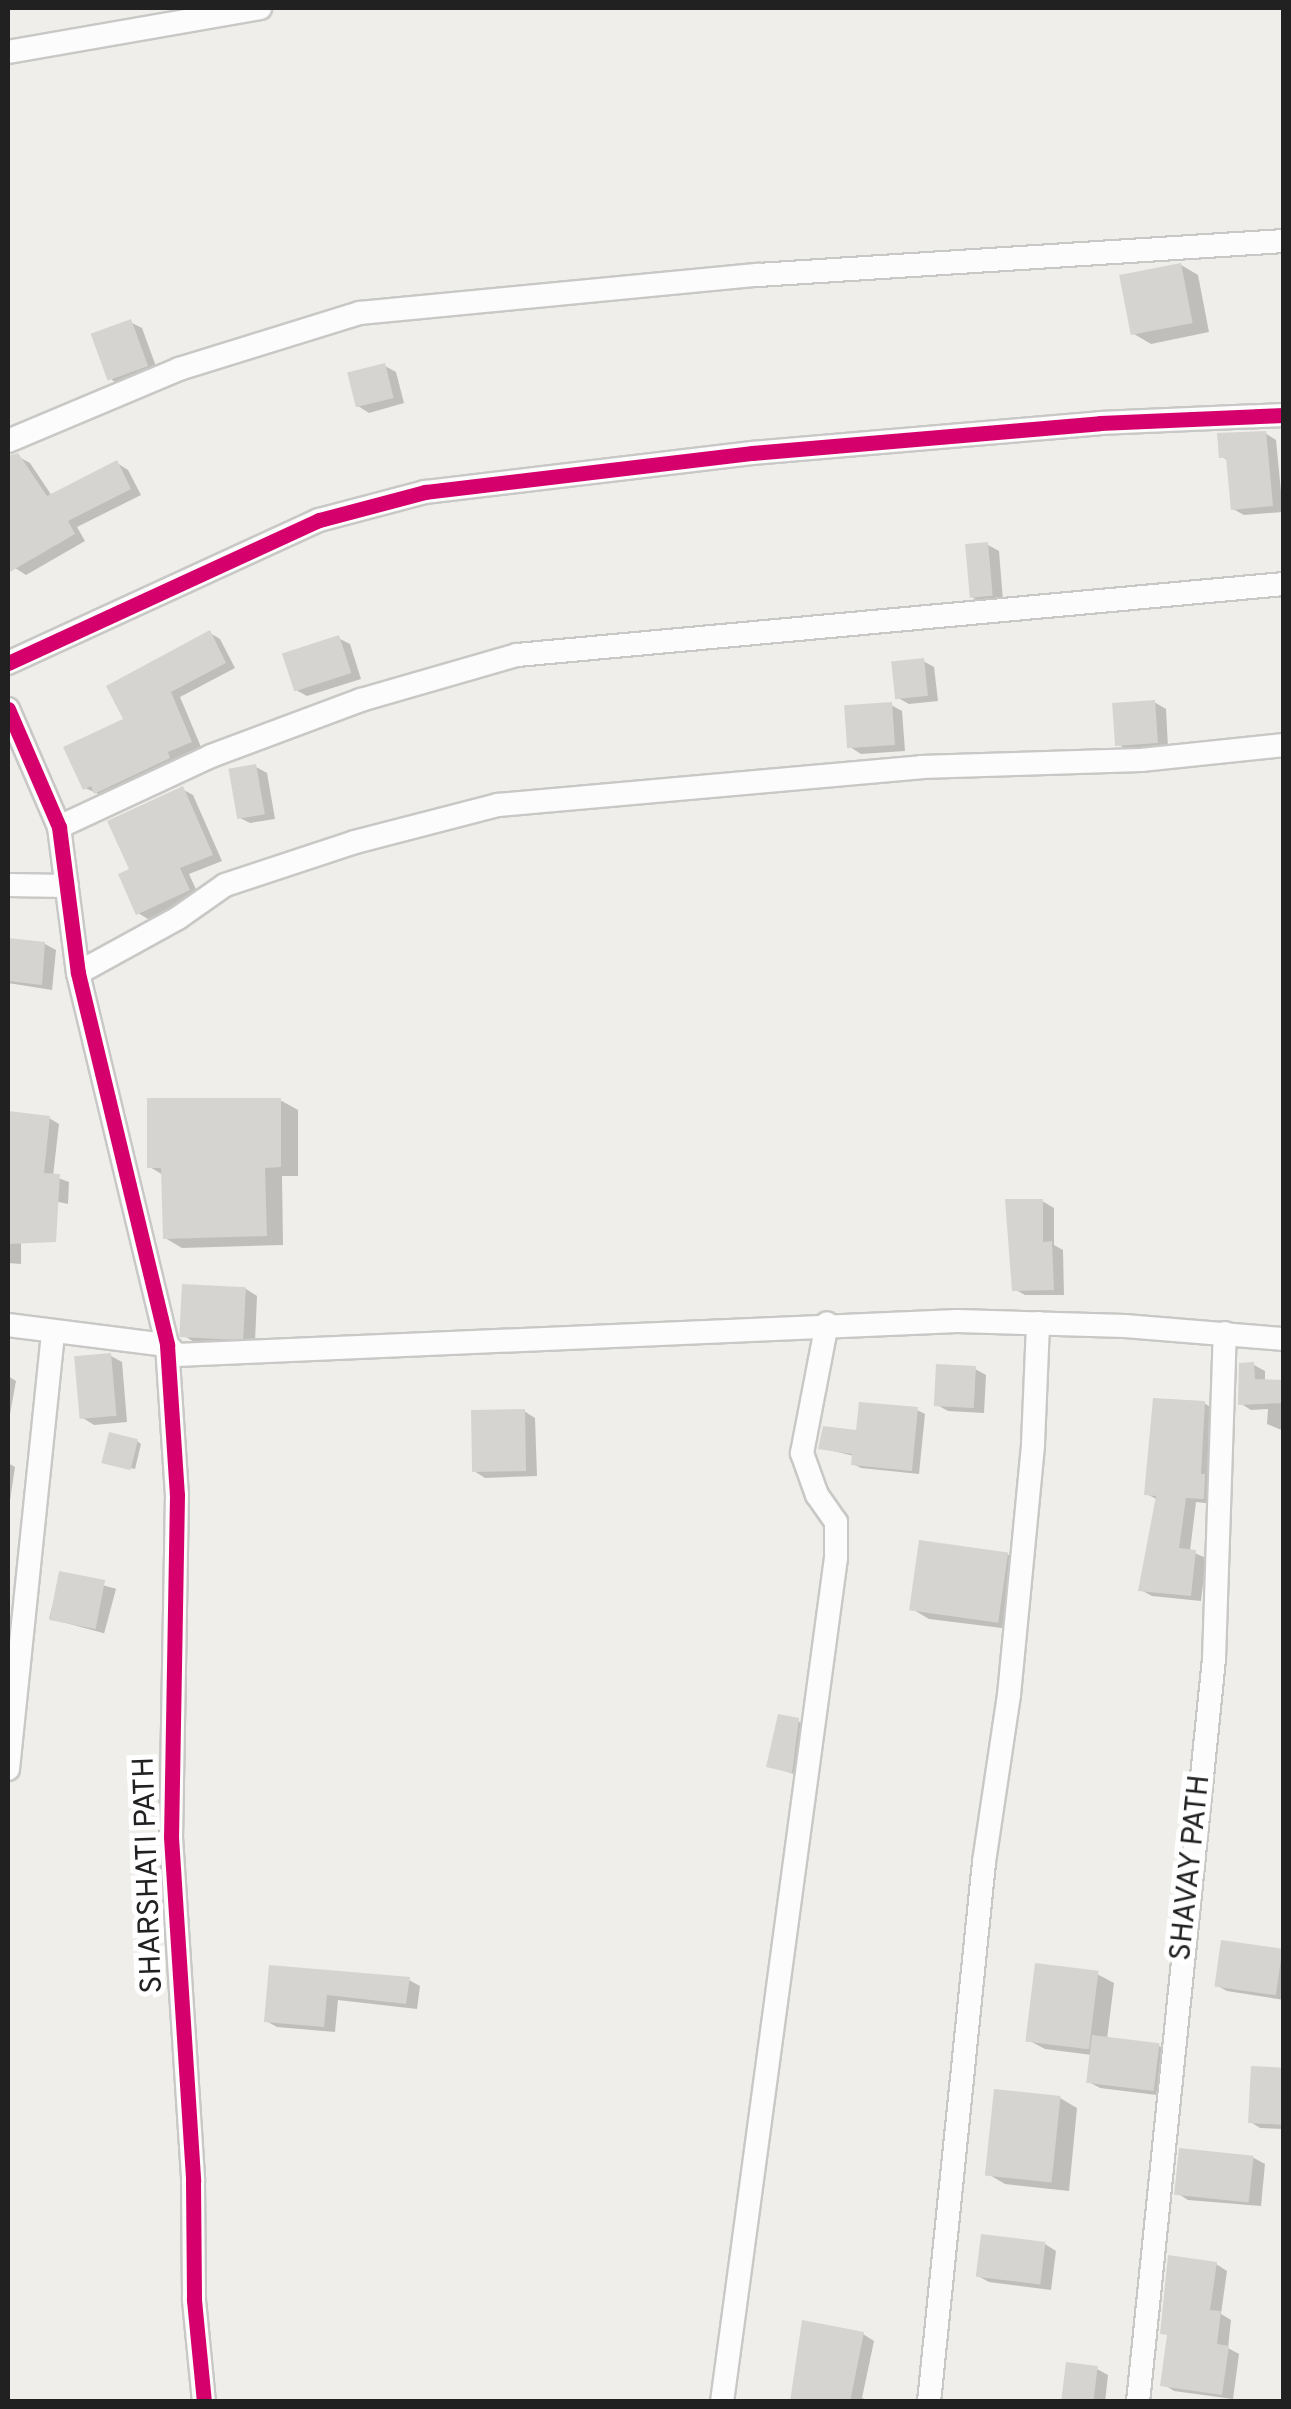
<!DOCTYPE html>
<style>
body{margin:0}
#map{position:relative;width:1291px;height:2409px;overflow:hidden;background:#efeeea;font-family:Overpass,sans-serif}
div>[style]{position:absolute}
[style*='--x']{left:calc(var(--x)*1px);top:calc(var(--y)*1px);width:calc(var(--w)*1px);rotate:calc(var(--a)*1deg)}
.shadow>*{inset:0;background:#0003;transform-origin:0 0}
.building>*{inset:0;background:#d6d4d1;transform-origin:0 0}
.roads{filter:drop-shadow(2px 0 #c8c8c6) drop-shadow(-2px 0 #c8c8c6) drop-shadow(0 2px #c8c8c6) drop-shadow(0 -2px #c8c8c6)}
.minor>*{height:22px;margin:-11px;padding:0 11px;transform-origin:11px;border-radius:11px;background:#fdfcfc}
.cycleway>*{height:15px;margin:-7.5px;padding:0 7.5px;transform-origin:7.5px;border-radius:7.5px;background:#d6006c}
span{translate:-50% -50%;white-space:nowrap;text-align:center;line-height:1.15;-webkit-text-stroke:10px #fff;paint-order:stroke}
.street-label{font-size:30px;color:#212121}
.frame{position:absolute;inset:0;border:10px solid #212121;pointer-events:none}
</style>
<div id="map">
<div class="shadow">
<i style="clip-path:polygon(1181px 265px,1198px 275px,1209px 332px,1151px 344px,1134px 334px)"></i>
<i style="clip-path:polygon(130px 322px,142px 328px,158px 372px,123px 387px,112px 380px)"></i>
<i style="clip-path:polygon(385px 366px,396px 372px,404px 403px,369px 413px,358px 406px)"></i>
<i style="clip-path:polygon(1265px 433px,1276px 440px,1283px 512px,1244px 515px,1233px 509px,1229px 461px,1222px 457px)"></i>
<i style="clip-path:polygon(19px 457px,30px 463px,52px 496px,117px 463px,128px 470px,141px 495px,77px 527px,85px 541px,26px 575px,15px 568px,8px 556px,8px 464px)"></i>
<i style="clip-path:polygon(988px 545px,999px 551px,1003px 601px,983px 603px,972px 597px)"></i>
<i style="clip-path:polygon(210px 633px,220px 639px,235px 668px,180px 697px,201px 747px,177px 758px,179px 764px,107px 798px,85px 788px,127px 720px)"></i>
<i style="clip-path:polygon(338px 638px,350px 644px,361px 679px,307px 696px,296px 690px)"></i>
<i style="clip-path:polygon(923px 661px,934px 667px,938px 701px,909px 704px,898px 698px)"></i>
<i style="clip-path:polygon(1154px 702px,1166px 709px,1168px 748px,1129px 751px,1118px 744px)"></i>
<i style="clip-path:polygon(891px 705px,902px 711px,905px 751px,861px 754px,850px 747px)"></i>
<i style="clip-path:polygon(256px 767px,267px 773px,275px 819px,250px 823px,238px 817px)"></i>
<i style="clip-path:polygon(182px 789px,193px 795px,222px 861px,189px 874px,199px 896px,148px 919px,138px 913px,132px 871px)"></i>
<i style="clip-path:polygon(8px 941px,45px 944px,56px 950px,52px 990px,8px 983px)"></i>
<i style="clip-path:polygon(280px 1100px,298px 1110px,298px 1176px,282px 1176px,283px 1245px,182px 1248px,165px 1238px,163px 1175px,150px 1167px)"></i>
<i style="clip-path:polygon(8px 1113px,49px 1118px,59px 1124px,53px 1176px,69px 1182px,68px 1204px,8px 1191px)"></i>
<i style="clip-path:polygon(1042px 1201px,1054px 1208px,1054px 1245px,1063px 1250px,1064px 1295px,1025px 1295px,1014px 1289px)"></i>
<i style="clip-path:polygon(8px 1230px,21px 1236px,21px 1264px,8px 1263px)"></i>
<i style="clip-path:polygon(246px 1289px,257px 1296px,255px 1342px,194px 1342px,183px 1335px)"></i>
<i style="clip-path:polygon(111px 1356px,122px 1362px,127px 1422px,94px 1425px,83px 1418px)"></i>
<i style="clip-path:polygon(1254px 1365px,1265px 1371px,1265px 1382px,1284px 1382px,1284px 1431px,1267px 1424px,1268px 1409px,1251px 1410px,1240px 1403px)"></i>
<i style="clip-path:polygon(975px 1369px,986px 1375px,984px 1413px,948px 1411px,937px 1405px)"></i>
<i style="clip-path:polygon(8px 1376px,16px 1381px,8px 1425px)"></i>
<i style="clip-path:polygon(1204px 1403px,1215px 1410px,1214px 1504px,1196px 1502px,1190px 1551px,1206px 1558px,1201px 1601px,1152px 1596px,1141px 1590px,1158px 1500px,1147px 1494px)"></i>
<i style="clip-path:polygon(917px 1410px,925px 1414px,919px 1474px,861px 1468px,853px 1464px,854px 1456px,821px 1448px)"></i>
<i style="clip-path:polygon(524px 1411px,535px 1418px,537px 1476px,485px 1478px,474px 1471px)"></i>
<i style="clip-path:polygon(137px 1441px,141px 1444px,135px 1469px,104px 1462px)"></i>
<i style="clip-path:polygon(8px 1463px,15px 1467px,8px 1514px)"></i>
<i style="clip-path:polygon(1007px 1554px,1024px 1564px,1018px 1630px,929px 1619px,912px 1609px)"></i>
<i style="left:61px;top:1574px;width:57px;height:46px;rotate:15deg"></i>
<i style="clip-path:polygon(798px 1721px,809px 1727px,803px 1777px,769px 1766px)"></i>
<i style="clip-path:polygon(1281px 1952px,1284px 2000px,1227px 1991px,1216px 1985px)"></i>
<i style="clip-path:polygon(271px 1968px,409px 1980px,420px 1986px,417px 2009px,338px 2000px,335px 2032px,277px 2027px,266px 2021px)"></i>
<i style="clip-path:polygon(1097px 1974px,1114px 1983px,1107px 2039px,1159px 2046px,1170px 2052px,1165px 2096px,1100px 2088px,1089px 2082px,1092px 2055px,1045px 2049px,1028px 2040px)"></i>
<i style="clip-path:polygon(1284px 2071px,1284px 2129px,1260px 2128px,1249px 2121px)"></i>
<i style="clip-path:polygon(1060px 2098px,1077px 2108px,1069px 2191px,1005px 2184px,988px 2174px)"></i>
<i style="clip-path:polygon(1254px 2158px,1265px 2164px,1261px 2206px,1188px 2200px,1177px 2193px)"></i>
<i style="clip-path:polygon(1045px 2244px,1056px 2251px,1051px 2290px,989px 2282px,978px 2276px)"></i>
<i style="clip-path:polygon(1216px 2264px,1227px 2271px,1221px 2314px,1231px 2320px,1228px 2348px,1239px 2354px,1233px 2399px,1174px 2391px,1163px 2384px)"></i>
<i style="clip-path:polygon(863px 2334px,874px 2341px,862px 2398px,873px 2402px,793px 2402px)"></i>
<i style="clip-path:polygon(1097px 2369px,1108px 2375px,1105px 2402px,1067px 2402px)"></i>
</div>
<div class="building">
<i style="left:1181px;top:263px;width:61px;height:63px;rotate:79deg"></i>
<i style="left:131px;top:319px;width:50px;height:43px;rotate:70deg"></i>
<i style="left:385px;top:363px;width:36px;height:39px;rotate:76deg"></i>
<i style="clip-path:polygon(1266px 431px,1273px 506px,1231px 510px,1226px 458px,1219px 458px,1217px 433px)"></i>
<i style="clip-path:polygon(18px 453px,47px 496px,117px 460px,131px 489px,68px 521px,75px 534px,8px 573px,8px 456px)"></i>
<i style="left:988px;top:542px;width:54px;height:23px;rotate:85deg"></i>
<i style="clip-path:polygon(210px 630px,226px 663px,171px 692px,192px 742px,168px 752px,170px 758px,94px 794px,91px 786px,83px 790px,63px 747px,123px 719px,106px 686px)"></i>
<i style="left:339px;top:635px;width:40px;height:60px;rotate:72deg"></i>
<i style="left:924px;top:658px;width:38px;height:33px;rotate:84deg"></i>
<i style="left:1155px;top:700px;width:43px;height:43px;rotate:86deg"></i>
<i style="left:892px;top:702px;width:43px;height:48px;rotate:86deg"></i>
<i style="left:256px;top:764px;width:51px;height:28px;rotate:80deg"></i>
<i style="clip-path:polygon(183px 786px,213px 855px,180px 868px,190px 890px,136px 915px,118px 874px,129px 869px,107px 821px)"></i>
<i style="clip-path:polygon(8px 938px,45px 942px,42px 985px,8px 981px)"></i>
<i style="clip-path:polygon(147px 1098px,281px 1098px,281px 1167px,265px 1168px,267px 1236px,163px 1239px,161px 1168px,147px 1168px)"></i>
<i style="clip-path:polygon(8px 1111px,50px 1116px,44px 1173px,60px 1174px,56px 1242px,8px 1244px)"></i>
<i style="clip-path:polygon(1005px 1199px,1043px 1199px,1043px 1242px,1052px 1241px,1054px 1290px,1012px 1291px)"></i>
<i style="left:182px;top:1284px;width:64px;height:53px;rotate:3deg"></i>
<i style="left:111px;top:1353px;width:63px;height:37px;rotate:85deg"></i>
<i style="clip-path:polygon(1254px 1362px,1255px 1379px,1284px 1380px,1284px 1403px,1238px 1405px,1239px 1363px)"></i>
<i style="left:936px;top:1364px;width:40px;height:42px;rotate:3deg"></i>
<i style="clip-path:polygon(1153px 1398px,1205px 1401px,1201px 1474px,1205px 1474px,1204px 1499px,1186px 1498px,1179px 1548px,1196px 1550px,1191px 1596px,1138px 1591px,1156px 1496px,1144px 1495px)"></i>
<i style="clip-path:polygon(859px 1402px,918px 1407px,912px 1471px,851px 1465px,852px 1454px,818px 1449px,823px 1426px,856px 1430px)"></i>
<i style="left:525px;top:1409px;width:62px;height:54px;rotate:89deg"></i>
<i style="left:109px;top:1432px;width:30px;height:32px;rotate:14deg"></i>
<i style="left:919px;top:1540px;width:90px;height:71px;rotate:8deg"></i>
<i style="left:59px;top:1571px;width:47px;height:50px;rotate:11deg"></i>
<i style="clip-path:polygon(778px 1714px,799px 1718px,792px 1773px,766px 1767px)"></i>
<i style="left:1221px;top:1940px;width:62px;height:47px;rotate:8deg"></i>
<i style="left:1035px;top:1963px;width:64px;height:79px;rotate:7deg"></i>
<i style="clip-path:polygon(269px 1965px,410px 1977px,406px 2004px,327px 1995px,324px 2027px,264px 2022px)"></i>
<i style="left:1092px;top:2035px;width:68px;height:48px;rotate:7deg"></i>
<i style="left:1251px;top:2066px;width:33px;height:57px;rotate:3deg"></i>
<i style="left:994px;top:2089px;width:67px;height:87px;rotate:6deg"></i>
<i style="left:1179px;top:2148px;width:75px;height:47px;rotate:6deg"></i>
<i style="left:981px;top:2234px;width:65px;height:43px;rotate:7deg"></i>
<i style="clip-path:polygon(1168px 2255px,1217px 2262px,1210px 2310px,1221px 2311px,1217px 2344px,1229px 2346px,1222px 2395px,1160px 2386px,1167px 2335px,1160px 2334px)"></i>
<i style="clip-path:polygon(802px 2320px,864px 2332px,850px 2402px,790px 2402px)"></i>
<i style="left:1066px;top:2362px;width:32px;height:40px;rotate:7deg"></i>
</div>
<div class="roads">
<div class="minor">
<i style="--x:8;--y:52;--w:256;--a:-9.9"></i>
<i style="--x:8;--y:441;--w:186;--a:-22.8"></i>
<i style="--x:179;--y:369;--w:189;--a:-17.2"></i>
<i style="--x:360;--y:313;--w:400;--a:-5.5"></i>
<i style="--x:758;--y:275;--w:527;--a:-3.7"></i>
<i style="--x:8;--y:663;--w:342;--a:-24.7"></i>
<i style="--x:319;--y:520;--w:110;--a:-14.8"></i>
<i style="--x:425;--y:492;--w:329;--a:-6.8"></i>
<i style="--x:752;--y:453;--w:349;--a:-4.9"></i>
<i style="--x:1100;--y:423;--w:184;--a:-2.5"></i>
<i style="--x:8;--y:709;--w:129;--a:66.6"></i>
<i style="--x:59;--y:827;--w:147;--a:82.6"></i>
<i style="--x:78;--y:973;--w:382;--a:76.5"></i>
<i style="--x:167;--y:1345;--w:150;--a:86.2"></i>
<i style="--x:177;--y:1495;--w:342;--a:91"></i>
<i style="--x:171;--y:1837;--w:345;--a:86.3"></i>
<i style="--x:193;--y:2181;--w:119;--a:89.5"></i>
<i style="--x:194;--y:2300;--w:102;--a:84.4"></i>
<i style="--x:59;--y:827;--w:168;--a:-25"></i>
<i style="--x:211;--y:756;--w:160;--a:-20.5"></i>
<i style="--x:361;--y:700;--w:162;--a:-16.1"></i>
<i style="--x:517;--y:655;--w:770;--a:-5.29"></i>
<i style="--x:8;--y:885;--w:59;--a:1"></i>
<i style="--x:78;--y:973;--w:114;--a:-28.8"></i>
<i style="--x:178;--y:918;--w:57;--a:-35.1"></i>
<i style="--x:225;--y:885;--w:137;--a:-18.3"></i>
<i style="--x:355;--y:842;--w:148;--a:-14.5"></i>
<i style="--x:498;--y:805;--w:425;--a:-5.1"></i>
<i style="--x:921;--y:767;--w:220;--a:-1.8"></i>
<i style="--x:1141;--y:760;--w:144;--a:-6"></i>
<i style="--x:8;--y:1325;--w:160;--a:7.2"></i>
<i style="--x:167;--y:1345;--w:14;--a:45"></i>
<i style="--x:177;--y:1355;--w:781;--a:-2.5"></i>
<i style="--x:957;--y:1321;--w:168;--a:1.7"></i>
<i style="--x:1125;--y:1326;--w:160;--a:4.7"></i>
<i style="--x:8;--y:1769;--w:439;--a:-84.1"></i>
<i style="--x:722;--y:2402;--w:852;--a:-82.31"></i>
<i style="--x:836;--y:1558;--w:36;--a:-90"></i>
<i style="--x:836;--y:1522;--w:33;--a:-125"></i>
<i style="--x:817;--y:1495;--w:45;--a:-109.7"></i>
<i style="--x:802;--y:1453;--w:132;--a:-79.1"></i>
<i style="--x:929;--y:2402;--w:543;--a:-84.18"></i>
<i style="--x:984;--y:1862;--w:169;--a:-81.5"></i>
<i style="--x:1009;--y:1695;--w:252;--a:-84.5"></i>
<i style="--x:1033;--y:1444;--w:121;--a:-87.6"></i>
<i style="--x:1138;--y:2402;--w:747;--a:-84.16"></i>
<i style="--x:1214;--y:1659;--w:326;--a:-88.1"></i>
</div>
</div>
<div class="cycleway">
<i style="--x:8;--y:663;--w:342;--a:-24.7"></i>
<i style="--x:319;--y:520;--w:110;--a:-14.8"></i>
<i style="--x:425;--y:492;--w:329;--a:-6.8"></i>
<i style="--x:752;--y:453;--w:349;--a:-4.9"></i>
<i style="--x:1100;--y:423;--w:184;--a:-2.5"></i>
<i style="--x:8;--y:709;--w:129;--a:66.6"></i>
<i style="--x:59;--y:827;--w:147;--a:82.6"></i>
<i style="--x:78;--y:973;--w:382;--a:76.5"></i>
<i style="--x:167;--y:1345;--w:150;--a:86.2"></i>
<i style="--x:177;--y:1495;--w:342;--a:91"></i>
<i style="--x:171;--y:1837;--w:345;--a:86.3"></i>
<i style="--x:193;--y:2181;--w:119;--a:89.5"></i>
<i style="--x:194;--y:2300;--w:102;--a:84.4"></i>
</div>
<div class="street-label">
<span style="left:1192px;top:1868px;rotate:-84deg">SHAVAY PATH</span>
<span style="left:150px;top:1875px;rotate:-92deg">SHARSHATI PATH</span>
</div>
<div class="frame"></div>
</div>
